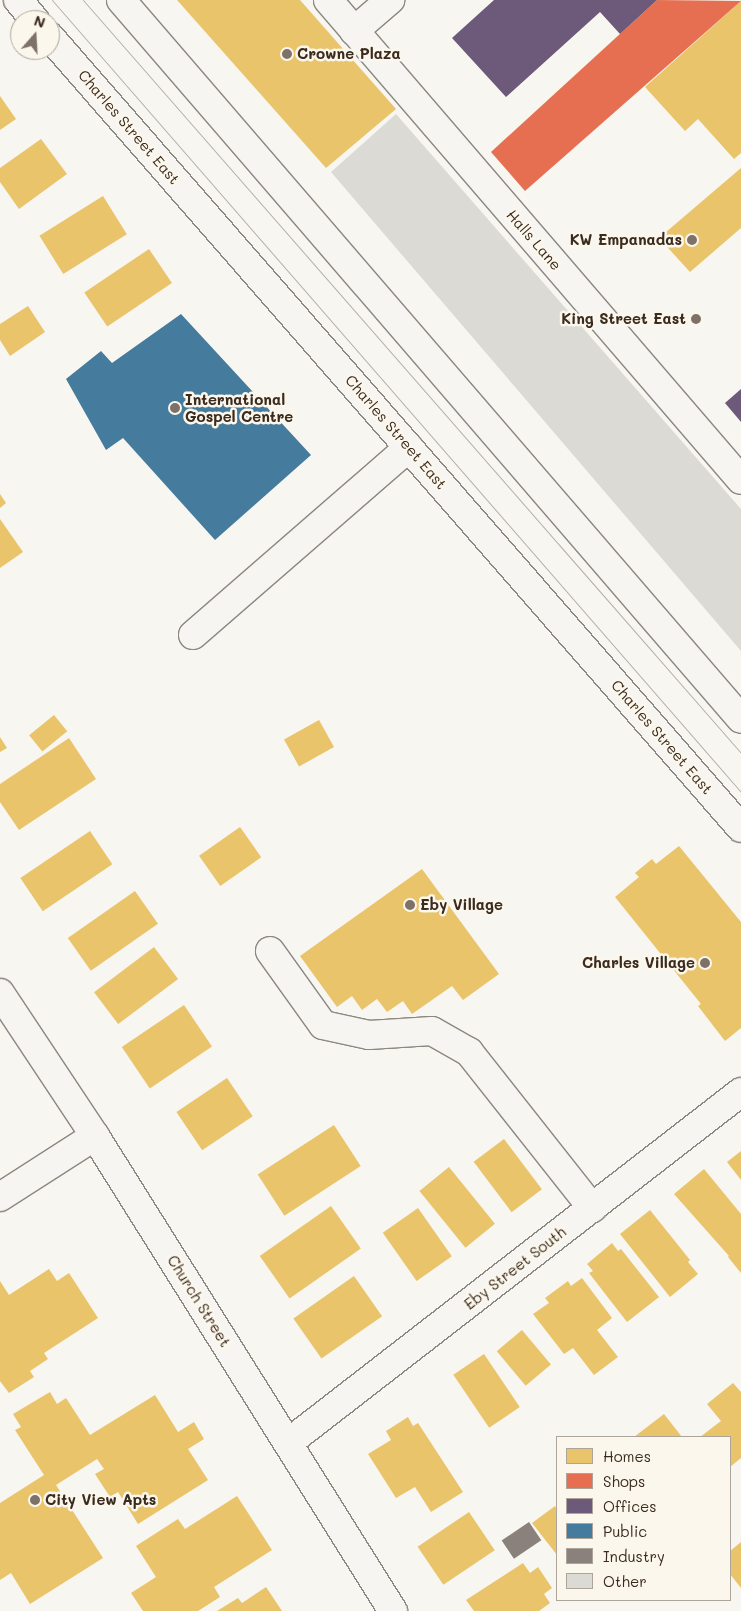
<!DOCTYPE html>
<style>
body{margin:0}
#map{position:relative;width:741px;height:1611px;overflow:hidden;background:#f8f6f0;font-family:Mali,sans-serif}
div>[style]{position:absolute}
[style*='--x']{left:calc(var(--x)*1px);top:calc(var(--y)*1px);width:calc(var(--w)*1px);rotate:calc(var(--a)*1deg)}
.homes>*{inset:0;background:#e9c46a;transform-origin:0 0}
.shops>*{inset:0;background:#e76f51}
.offices>*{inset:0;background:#6d597a}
.public>*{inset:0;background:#457b9d}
.industry>*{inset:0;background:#8a817c;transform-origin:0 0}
.building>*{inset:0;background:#dcdad5}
.roads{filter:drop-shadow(1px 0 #8b8781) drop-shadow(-1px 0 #8b8781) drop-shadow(0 1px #8b8781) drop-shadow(0 -1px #8b8781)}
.minor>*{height:28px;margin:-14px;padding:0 14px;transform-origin:14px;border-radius:14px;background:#f6f5f1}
.major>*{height:28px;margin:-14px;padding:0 14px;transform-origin:14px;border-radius:14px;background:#f6f5f1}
.tram>*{height:1px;margin:-0.5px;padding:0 0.5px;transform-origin:0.5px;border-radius:0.5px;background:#b3b0ac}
.dots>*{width:14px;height:14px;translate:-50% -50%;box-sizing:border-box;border:2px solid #fbf7ec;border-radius:50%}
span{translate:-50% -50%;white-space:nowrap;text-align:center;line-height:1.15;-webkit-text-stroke:5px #fbf7ec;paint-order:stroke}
.poi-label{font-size:15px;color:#3b2a1e;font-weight:700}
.left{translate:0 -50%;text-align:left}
.right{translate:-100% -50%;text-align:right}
.street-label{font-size:15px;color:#3b2a1e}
.legend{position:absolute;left:556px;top:1436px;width:175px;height:165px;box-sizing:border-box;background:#fbf7ec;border:1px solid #aea59a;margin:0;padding:6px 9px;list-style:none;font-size:15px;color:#3b2a1e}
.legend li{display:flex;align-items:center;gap:10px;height:25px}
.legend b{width:25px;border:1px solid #aea59a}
.north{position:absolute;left:10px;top:10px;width:50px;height:50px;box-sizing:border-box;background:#fbf7ec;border:1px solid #aea59a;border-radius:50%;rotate:19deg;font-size:14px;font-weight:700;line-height:20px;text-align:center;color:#3b2a1e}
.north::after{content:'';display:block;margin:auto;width:18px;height:22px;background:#7d7168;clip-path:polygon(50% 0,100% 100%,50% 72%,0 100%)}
</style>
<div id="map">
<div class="homes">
<i style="clip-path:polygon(177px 0,300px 0,396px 109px,326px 168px)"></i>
<i style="clip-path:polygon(741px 1px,741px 153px,734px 159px,698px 119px,685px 131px,645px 87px)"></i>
<i style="clip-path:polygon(0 96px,16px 119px,0 130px)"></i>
<i style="clip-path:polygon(41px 139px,67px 174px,19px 209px,0 182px,0 168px)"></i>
<i style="clip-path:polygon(741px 168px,741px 228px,690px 272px,659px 238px)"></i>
<i style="left:103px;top:196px;width:45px;height:75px;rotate:58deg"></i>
<i style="left:149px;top:249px;width:41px;height:78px;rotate:56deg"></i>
<i style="clip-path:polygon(28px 306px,45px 332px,10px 356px,0 340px,0 324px)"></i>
<i style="clip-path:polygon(0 494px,6px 503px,0 508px)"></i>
<i style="clip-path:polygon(0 519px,23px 552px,0 568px)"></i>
<i style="left:54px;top:715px;width:21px;height:32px;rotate:51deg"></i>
<i style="left:319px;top:720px;width:31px;height:40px;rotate:61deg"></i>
<i style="clip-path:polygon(0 737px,7px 748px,0 752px)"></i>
<i style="clip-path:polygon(69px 738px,96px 779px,19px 830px,0 802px,0 784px)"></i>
<i style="left:240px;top:827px;width:37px;height:50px;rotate:55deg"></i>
<i style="left:90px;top:831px;width:40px;height:84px;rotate:56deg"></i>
<i style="clip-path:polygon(679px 846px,741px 922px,741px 1028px,725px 1041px,698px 1006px,701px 1004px,615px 897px,639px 877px,635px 873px,652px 859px,656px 864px)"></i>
<i style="clip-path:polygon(422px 869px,499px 974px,463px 1000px,452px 986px,412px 1014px,403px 1001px,387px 1012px,377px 999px,362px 1010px,352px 996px,337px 1007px,300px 956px)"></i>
<i style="left:135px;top:891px;width:40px;height:82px;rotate:55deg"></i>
<i style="left:154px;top:947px;width:40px;height:75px;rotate:53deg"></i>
<i style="left:184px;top:1005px;width:50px;height:75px;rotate:56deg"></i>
<i style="left:227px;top:1078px;width:46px;height:61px;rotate:56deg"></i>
<i style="left:334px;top:1125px;width:49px;height:91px;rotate:57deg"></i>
<i style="left:504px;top:1139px;width:63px;height:38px;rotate:53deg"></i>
<i style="clip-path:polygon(741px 1151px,741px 1180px,727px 1162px)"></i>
<i style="left:449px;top:1167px;width:73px;height:38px;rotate:51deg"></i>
<i style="clip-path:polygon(704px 1169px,741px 1214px,741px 1273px,728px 1257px,729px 1256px,674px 1194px)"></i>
<i style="left:331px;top:1206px;width:52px;height:87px;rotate:55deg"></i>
<i style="left:418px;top:1208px;width:59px;height:43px;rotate:55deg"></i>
<i style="clip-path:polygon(650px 1210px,690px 1260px,688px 1262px,698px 1274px,670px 1297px,620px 1234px)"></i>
<i style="clip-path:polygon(612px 1243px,618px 1251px,621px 1249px,659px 1297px,627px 1322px,589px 1273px,593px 1271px,587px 1264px)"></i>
<i style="clip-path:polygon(49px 1269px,57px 1281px,69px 1273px,98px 1318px,44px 1353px,48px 1359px,30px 1371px,34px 1377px,9px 1393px,0 1381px,0 1281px,9px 1295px)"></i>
<i style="left:354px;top:1276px;width:49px;height:74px;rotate:55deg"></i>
<i style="clip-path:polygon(582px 1278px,612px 1318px,597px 1330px,618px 1357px,594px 1375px,573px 1348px,564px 1354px,533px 1314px,549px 1303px,545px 1298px,568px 1281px,571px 1286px)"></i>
<i style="left:522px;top:1330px;width:45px;height:33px;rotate:50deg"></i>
<i style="left:484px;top:1354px;width:64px;height:37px;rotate:56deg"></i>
<i style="clip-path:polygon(733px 1383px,741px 1392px,741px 1458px,730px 1467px,730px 1437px,700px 1437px,721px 1421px,707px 1404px)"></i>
<i style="clip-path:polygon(50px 1392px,57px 1404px,66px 1398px,90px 1435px,155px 1395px,178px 1432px,194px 1422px,204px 1439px,188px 1449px,208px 1480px,138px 1524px,118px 1492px,110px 1497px,95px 1474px,104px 1469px,97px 1459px,56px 1485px,103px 1558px,30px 1604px,11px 1573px,0 1580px,0 1503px,44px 1475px,15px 1430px,21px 1427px,13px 1414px)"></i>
<i style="clip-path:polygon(664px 1414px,682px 1437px,634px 1437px)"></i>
<i style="clip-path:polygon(408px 1417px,413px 1426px,418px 1423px,463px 1492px,431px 1512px,415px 1487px,396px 1498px,368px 1454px,391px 1440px,386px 1431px)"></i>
<i style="clip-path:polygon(237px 1496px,272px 1550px,214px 1587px,220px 1597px,198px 1611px,143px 1611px,131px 1593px,156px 1577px,136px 1546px,178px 1519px,185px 1529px)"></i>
<i style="clip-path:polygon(555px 1506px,557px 1510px,557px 1555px,532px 1523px)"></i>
<i style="left:469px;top:1512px;width:46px;height:62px;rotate:56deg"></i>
<i style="clip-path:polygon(741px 1542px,741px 1588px,730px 1574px,730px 1551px)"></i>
<i style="clip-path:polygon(523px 1563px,530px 1573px,538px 1567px,552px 1588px,544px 1594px,550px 1603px,539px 1611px,474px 1611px,466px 1600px)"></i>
<i style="clip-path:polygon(266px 1587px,282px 1611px,217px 1611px,238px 1598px,242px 1603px)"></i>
</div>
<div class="shops">
<i style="clip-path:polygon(657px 0,741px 1px,525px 191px,491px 152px)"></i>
</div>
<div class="offices">
<i style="clip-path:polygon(494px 0,657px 0,620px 34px,600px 12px,506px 97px,452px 38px)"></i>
<i style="clip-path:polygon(741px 389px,741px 422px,725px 403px)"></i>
</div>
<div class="public">
<i style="clip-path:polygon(181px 314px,311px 455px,215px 540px,123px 438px,106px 450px,66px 379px,101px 351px,112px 363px)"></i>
</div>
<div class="industry">
<i style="left:529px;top:1522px;width:22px;height:33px;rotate:56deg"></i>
</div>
<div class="building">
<i style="clip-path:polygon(396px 114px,741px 509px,741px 651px,331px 172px)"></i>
</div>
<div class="roads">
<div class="minor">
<i style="--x:328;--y:0;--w:633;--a:49.29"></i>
<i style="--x:354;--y:31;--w:48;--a:-40.7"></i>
<i style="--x:193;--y:635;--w:286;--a:-41"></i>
<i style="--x:270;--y:951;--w:91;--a:54.4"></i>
<i style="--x:323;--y:1025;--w:47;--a:12.3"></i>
<i style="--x:369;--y:1035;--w:63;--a:-3.6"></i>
<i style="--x:432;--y:1031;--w:43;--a:29.6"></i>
<i style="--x:469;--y:1052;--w:199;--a:51.7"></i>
<i style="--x:0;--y:993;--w:172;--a:56.4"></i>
<i style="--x:95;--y:1136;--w:561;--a:57.9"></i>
<i style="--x:0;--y:1197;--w:113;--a:-32.7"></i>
<i style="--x:288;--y:1443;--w:573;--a:-37.77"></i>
</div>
<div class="major">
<i style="--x:18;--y:0;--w:26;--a:50"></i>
<i style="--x:121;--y:0;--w:949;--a:49.23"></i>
<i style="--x:50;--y:37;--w:1050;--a:48.86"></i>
</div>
</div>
<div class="tram">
<i style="--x:52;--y:0;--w:1050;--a:48.98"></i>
<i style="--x:83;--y:0;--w:1000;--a:48.85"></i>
</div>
<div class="dots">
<i style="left:287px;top:54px;background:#7d7168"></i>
<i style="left:692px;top:240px;background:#7d7168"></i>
<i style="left:696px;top:319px;background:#7d7168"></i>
<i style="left:175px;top:408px;background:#7d7168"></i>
<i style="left:410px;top:905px;background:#7d7168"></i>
<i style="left:705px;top:963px;background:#7d7168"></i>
<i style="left:35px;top:1500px;background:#7d7168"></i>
</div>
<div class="poi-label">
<span class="left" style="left:297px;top:54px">Crowne Plaza</span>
<span class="right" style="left:682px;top:240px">KW Empanadas</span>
<span class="right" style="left:686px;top:319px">King Street East</span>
<span class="left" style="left:185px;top:408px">International<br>Gospel Centre</span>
<span class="left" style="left:420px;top:905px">Eby Village</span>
<span class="right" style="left:695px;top:963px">Charles Village</span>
<span class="left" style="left:45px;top:1500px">City View Apts</span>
</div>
<div class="street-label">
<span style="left:129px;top:127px;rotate:49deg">Charles Street East</span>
<span style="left:534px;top:240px;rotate:49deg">Halls Lane</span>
<span style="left:396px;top:432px;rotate:49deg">Charles Street East</span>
<span style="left:662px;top:737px;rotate:49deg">Charles Street East</span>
<span style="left:515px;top:1268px;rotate:-38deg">Eby Street South</span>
<span style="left:199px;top:1301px;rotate:58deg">Church Street</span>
</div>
<ul class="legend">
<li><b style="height:14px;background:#e9c46a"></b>Homes</li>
<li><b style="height:14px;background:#e76f51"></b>Shops</li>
<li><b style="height:14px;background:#6d597a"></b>Offices</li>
<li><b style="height:14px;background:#457b9d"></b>Public</li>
<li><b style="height:14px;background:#8a817c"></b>Industry</li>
<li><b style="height:14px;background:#dcdad5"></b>Other</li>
</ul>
<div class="north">N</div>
</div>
